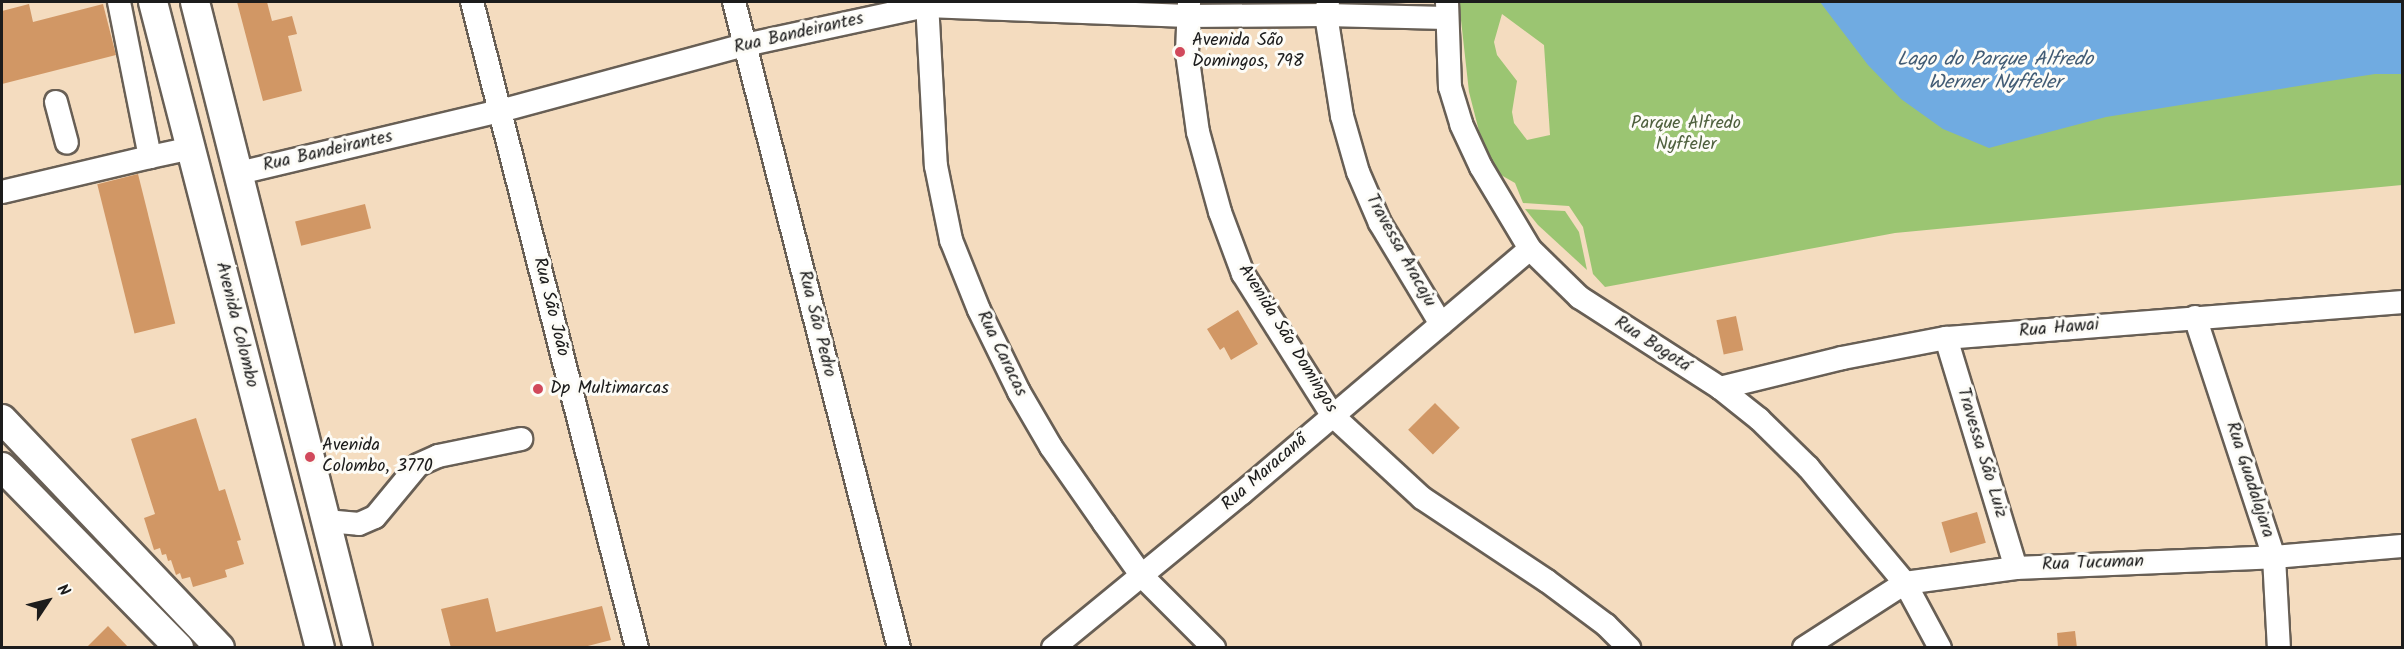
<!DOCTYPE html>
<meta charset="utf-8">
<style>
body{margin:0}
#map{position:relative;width:2404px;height:649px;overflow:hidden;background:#f4dcbf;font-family:Kalam,sans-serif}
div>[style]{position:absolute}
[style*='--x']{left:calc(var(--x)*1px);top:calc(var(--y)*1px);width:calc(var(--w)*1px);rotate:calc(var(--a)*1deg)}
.green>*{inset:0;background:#9bc572}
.water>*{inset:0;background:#70abe1}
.building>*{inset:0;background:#d19765;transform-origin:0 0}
.roads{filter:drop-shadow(2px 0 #685f55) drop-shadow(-2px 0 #685f55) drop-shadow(0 2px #685f55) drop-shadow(0 -2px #685f55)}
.minor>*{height:22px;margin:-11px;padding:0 11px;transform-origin:11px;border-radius:11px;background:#fff}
.major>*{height:28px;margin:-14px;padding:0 14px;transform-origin:14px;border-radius:14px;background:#fff}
.dots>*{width:16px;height:16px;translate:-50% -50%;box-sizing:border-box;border:3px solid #fdfcf7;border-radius:50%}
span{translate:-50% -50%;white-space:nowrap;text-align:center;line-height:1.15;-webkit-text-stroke:6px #fdfcf7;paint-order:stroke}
.street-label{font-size:18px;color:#1c1c1c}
.poi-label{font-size:18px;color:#1c1c1c}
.left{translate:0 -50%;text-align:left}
.park-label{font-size:18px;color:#4f603e}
.water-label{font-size:20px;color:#425c75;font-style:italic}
.frame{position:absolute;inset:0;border:3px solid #1c1c1c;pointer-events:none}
.north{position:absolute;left:18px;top:571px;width:60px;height:60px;-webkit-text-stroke:4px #fdfcf7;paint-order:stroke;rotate:55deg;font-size:16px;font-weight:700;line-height:24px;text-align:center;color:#1c1c1c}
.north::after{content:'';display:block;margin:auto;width:21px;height:27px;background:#1c1c1c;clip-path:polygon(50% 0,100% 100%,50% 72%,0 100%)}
</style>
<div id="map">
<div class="green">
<i style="clip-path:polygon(evenodd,1459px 2px,2402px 2px,2402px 185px,1895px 233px,1605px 287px,1593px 274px,1583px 227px,1569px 206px,1523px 203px,1515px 183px,1501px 175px,1491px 160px,1479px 131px,1469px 92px,1459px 2px,1502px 14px,1544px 45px,1550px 135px,1527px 140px,1514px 123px,1512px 112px,1517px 81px,1497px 55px,1494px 42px,1502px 14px)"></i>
<i style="clip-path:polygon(1525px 209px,1565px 211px,1579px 232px,1587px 270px,1538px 225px)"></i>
</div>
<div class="water">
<i style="clip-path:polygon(1820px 2px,2402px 2px,2402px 74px,2375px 74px,2323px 82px,2106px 117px,1989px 148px,1943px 129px,1901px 99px,1868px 65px)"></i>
</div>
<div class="building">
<i style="clip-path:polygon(237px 2px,267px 2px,272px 21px,292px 16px,297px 34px,288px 36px,302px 91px,263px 101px)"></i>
<i style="clip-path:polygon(29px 4px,33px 22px,103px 4px,116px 55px,2px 84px,2px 11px)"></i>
<i style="left:138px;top:174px;width:154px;height:42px;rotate:76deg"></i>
<i style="left:365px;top:204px;width:25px;height:72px;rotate:76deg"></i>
<i style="clip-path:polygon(1238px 310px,1258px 344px,1231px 360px,1224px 347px,1220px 350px,1207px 329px)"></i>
<i style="left:1736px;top:316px;width:35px;height:20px;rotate:78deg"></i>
<i style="left:1435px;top:403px;width:35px;height:38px;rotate:45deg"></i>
<i style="clip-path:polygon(196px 418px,219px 491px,225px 489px,241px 540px,237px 541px,244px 564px,225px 570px,227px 577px,193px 587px,190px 577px,182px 579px,180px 573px,176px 575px,171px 560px,168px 561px,166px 554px,162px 555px,160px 548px,154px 550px,144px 518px,155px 514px,131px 439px)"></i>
<i style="left:1977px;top:512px;width:32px;height:37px;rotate:74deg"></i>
<i style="clip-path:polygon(488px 598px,496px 632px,602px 606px,611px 640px,580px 648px,451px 648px,441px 609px)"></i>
<i style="clip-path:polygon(108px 626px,129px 648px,86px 648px)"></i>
<i style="clip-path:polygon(2075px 631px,2077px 648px,2058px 648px,2057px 633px)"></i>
</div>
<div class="roads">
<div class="minor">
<i style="--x:472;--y:2;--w:667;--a:75.67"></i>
<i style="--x:734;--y:2;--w:667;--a:75.67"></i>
<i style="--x:927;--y:2;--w:164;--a:86.9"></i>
<i style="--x:936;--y:166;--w:76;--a:78.5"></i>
<i style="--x:951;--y:240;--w:75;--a:68.2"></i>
<i style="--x:979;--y:310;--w:91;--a:64"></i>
<i style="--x:1019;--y:392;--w:64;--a:59.8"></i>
<i style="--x:1051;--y:447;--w:93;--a:55.1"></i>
<i style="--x:1104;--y:523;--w:65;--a:54.4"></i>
<i style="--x:1142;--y:576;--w:102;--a:45"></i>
<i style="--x:1328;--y:2;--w:13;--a:99"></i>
<i style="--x:1326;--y:15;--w:102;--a:81"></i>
<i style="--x:1342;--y:116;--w:58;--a:74.1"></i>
<i style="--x:1358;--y:172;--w:56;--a:66.7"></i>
<i style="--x:1380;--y:223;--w:118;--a:58.9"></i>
<i style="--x:1447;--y:2;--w:85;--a:88"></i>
<i style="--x:1450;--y:87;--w:39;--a:73"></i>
<i style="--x:1461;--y:124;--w:47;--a:65.1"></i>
<i style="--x:1481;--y:167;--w:96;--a:59.1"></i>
<i style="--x:1530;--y:249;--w:69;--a:44.4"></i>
<i style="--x:1579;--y:297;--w:168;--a:32.8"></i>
<i style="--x:1720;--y:388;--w:50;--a:38.5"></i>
<i style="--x:1759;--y:419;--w:69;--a:44.4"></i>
<i style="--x:1808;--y:467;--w:151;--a:50.1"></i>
<i style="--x:1905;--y:583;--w:74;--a:61.7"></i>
<i style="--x:1189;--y:3;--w:50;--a:92.3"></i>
<i style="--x:1187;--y:53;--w:80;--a:82.1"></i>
<i style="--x:1198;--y:132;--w:83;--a:74.6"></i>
<i style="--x:1220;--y:212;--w:66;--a:69.6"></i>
<i style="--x:1243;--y:274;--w:167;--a:57.7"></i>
<i style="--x:1332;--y:415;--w:122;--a:42.7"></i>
<i style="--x:1422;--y:498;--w:150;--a:33.6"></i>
<i style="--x:1547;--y:581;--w:74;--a:36.7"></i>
<i style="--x:1606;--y:625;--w:33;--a:45"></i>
<i style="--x:56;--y:102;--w:42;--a:75"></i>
<i style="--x:150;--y:157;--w:43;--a:-12.1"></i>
<i style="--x:239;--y:173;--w:268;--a:-13.4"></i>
<i style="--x:500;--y:111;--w:254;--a:-15.1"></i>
<i style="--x:745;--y:45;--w:185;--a:-12.2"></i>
<i style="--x:926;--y:6;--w:262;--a:2.2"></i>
<i style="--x:1188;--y:16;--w:138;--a:-0.4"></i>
<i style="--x:1326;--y:15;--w:120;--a:1.4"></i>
<i style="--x:2;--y:192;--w:152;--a:-13.3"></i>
<i style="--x:150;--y:157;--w:158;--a:-101.3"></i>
<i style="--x:2195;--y:317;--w:253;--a:71.8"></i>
<i style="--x:2274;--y:557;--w:91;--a:86.9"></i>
<i style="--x:1946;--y:338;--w:240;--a:73.1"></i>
<i style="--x:1720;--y:388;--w:126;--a:-13.8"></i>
<i style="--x:1842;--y:358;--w:106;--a:-10.9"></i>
<i style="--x:1946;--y:338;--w:457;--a:-4.5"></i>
<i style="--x:326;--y:521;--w:33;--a:5"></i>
<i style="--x:359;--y:524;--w:17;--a:-24"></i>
<i style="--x:375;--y:517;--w:67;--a:-50.4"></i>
<i style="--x:418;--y:465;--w:22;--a:-24"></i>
<i style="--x:438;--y:456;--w:85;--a:-11.6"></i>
<i style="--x:1053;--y:648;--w:244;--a:-39.4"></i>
<i style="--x:1242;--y:493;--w:377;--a:-40.3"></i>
<i style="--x:1804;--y:648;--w:120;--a:-32.8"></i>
<i style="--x:1905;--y:583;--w:112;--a:-7.7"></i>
<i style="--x:2016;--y:568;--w:258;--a:-2.4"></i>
<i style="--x:2274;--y:557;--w:128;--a:-4.9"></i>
</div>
<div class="major">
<i style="--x:153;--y:2;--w:667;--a:75.51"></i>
<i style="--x:195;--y:2;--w:666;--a:75.84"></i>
<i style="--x:2;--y:419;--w:316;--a:46.4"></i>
<i style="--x:2;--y:467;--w:253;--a:45.6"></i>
</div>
</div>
<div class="dots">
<i style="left:1180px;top:52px;background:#d1495b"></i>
<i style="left:538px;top:389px;background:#d1495b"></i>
<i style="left:310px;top:457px;background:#d1495b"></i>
</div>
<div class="street-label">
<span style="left:799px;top:34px;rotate:-13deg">Rua Bandeirantes</span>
<span style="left:328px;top:152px;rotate:-13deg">Rua Bandeirantes</span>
<span style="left:1400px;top:251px;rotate:61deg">Travessa Aracaju</span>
<span style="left:550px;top:307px;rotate:76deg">Rua São João</span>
<span style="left:816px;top:324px;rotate:76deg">Rua São Pedro</span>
<span style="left:236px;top:325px;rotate:76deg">Avenida Colombo</span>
<span style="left:2059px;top:329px;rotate:-5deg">Rua Hawai</span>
<span style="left:1287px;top:339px;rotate:58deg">Avenida São Domingos</span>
<span style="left:1652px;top:345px;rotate:33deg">Rua Bogotá</span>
<span style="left:1001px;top:354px;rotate:64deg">Rua Caracas</span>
<span style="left:1981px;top:453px;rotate:73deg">Travessa São Luiz</span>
<span style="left:1265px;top:473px;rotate:-41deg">Rua Maracanã</span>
<span style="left:2249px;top:480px;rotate:72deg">Rua Guadalajara</span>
<span style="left:2093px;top:564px;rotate:-2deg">Rua Tucuman</span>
</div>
<div class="poi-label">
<span class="left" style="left:1192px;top:52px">Avenida São<br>Domingos, 798</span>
<span class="left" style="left:550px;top:389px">Dp Multimarcas</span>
<span class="left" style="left:322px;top:457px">Avenida<br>Colombo, 3770</span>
</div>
<div class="park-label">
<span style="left:1686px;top:135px">Parque Alfredo<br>Nyffeler</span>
</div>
<div class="water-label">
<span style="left:1995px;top:72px">Lago do Parque Alfredo<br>Werner Nyffeler</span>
</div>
<div class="frame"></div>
<div class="north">N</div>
</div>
